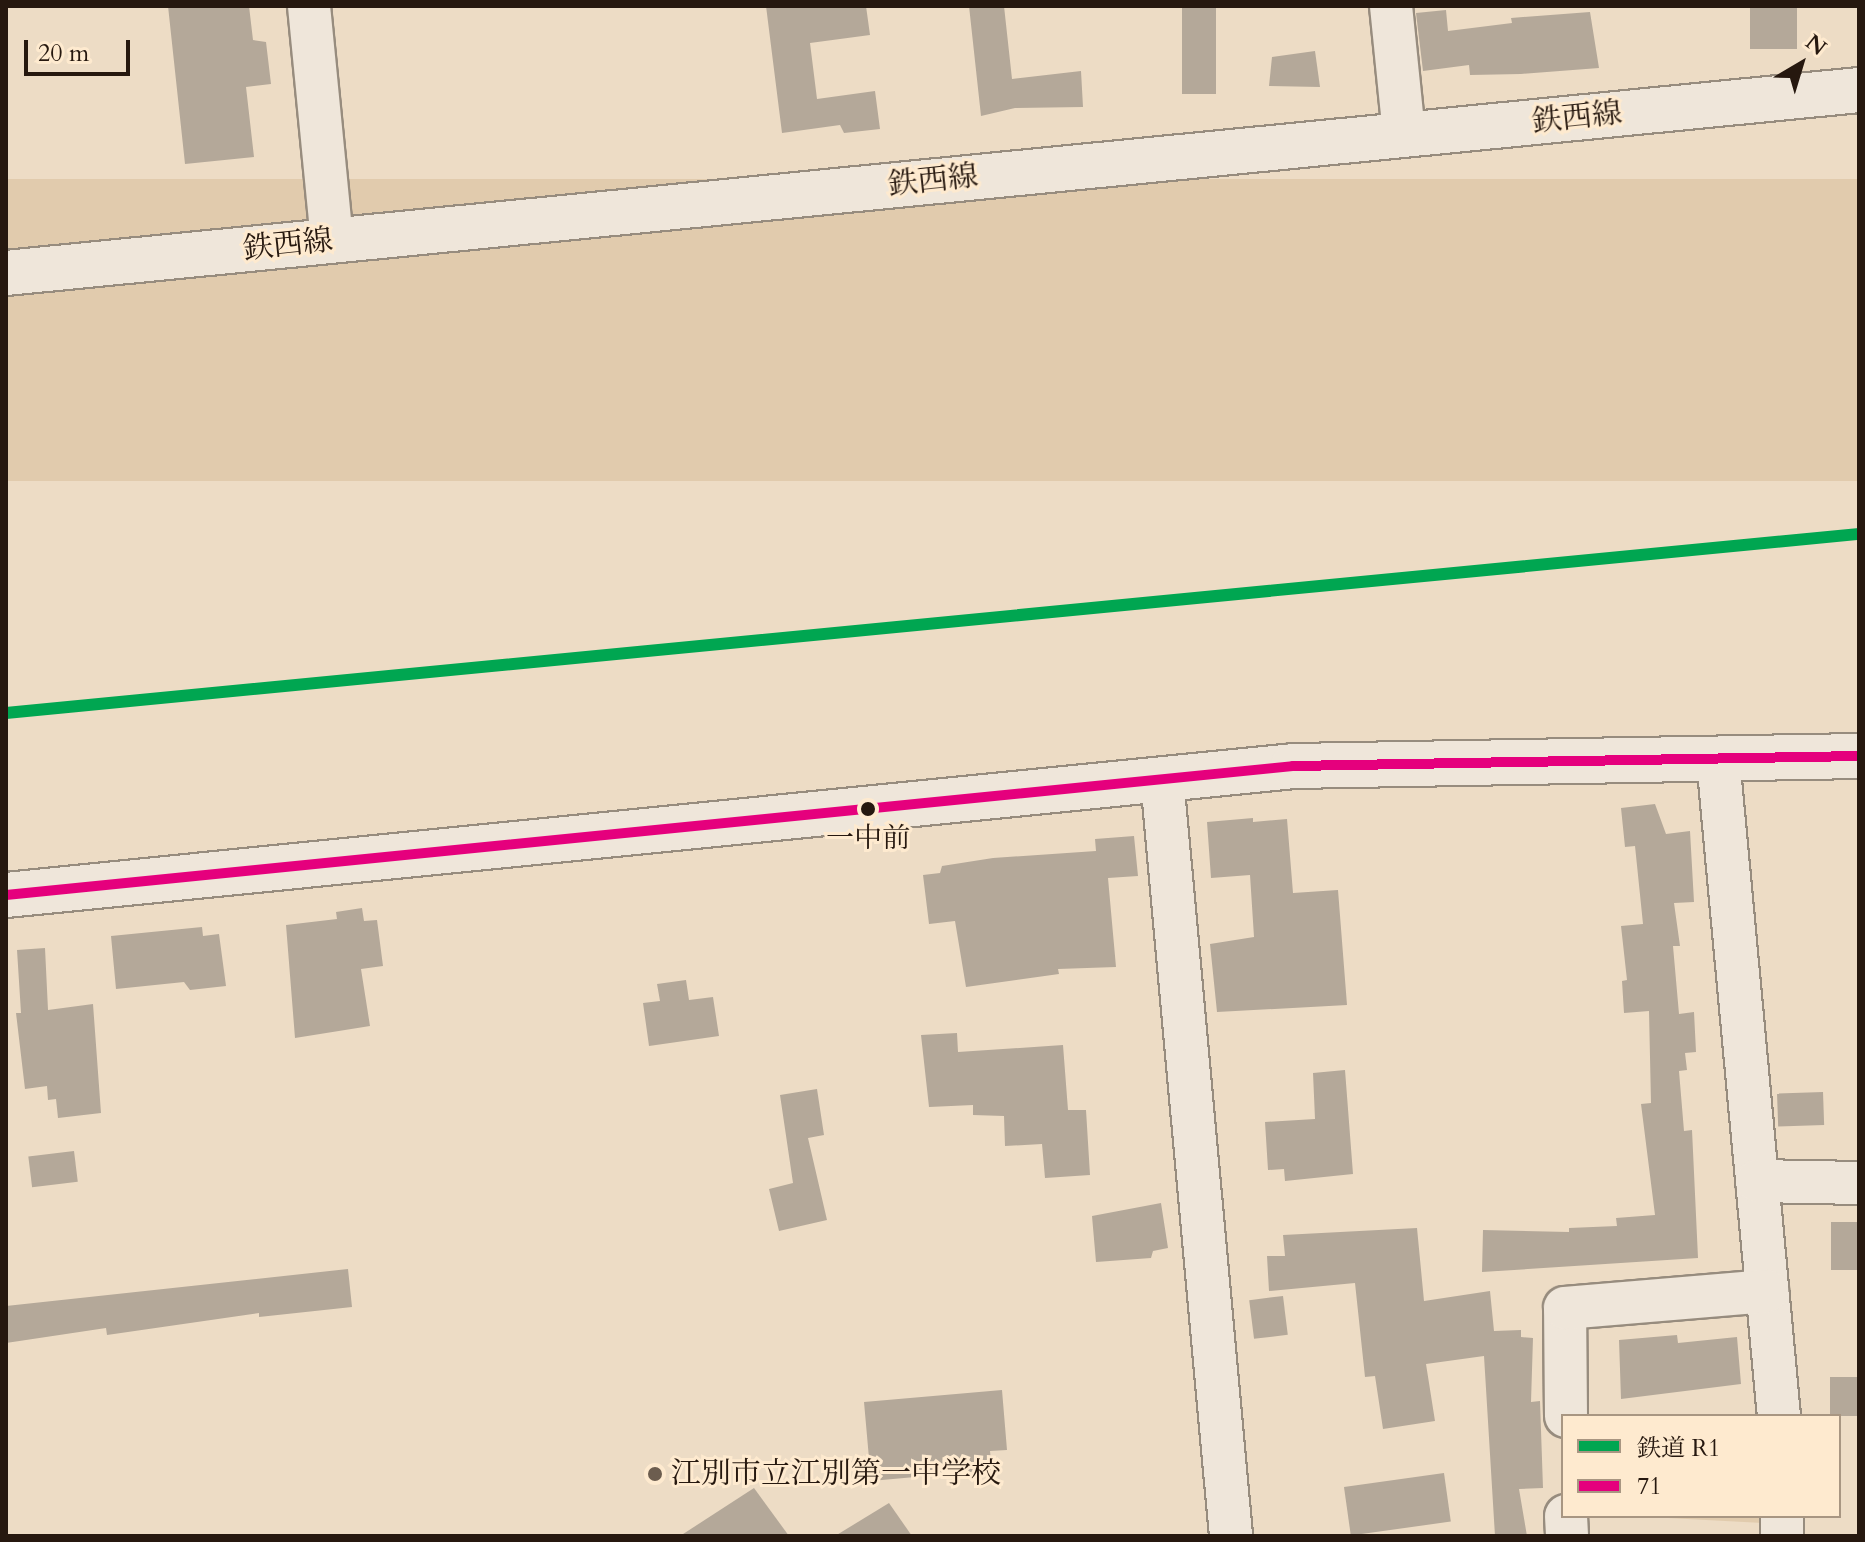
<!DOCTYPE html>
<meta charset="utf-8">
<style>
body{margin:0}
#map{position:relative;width:1865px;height:1542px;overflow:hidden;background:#eddcc5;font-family:Cardo,"Noto Serif JP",serif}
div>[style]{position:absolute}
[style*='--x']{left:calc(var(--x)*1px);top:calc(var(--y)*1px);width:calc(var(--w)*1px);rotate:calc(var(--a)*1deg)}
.green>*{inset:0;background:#e1cbad;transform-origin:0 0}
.building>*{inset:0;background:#b4a899;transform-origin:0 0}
.roads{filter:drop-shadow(2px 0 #978c7e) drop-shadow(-2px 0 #978c7e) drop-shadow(0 2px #978c7e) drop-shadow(0 -2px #978c7e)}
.minor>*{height:42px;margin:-21px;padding:0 21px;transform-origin:21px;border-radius:21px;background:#efe6da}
.tertiary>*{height:44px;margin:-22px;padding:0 22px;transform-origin:22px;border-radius:22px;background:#efe6da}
.rail>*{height:6px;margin-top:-3px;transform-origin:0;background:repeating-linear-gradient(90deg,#a8a096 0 14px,transparent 0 28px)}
.bus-1>*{height:10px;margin:-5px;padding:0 5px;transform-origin:5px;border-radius:5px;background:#e5007d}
.rail-1>*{height:12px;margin:-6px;padding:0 6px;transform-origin:6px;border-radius:6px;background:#00a651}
.dots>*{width:22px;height:22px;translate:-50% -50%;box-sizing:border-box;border:4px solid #feeacf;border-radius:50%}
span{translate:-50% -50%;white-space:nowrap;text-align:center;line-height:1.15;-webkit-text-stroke:6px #feeacf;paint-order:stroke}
.bus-label{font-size:28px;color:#26180f}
.street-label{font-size:30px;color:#26180f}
.poi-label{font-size:30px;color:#26180f}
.left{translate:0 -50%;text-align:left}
.frame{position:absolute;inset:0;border:8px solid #26180f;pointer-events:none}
.legend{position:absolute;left:1561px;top:1414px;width:280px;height:104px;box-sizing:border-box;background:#feeacf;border:2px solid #a89682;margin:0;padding:10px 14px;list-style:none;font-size:24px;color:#26180f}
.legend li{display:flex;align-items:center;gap:16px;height:40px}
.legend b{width:40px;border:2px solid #a89682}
.north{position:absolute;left:1761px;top:24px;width:80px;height:80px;-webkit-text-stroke:6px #feeacf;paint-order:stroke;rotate:38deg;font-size:22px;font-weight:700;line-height:32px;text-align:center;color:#26180f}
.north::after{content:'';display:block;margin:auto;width:28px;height:36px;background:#26180f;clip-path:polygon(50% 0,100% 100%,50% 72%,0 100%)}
.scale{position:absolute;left:24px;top:40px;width:106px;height:36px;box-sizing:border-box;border:4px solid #26180f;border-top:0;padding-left:10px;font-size:24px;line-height:28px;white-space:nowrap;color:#26180f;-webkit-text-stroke:6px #feeacf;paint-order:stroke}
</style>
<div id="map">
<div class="green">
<i style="left:1859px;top:179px;width:302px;height:1861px;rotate:90deg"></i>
<i style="clip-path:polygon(1630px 1516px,1763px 1516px,1763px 1523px)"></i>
</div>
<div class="building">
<i style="clip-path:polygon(168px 6px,249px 6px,253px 40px,266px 42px,271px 84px,246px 87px,254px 157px,185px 164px)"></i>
<i style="clip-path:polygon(766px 6px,866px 6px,870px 35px,810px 43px,817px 99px,875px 91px,880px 129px,844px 133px,840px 125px,782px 133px)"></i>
<i style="clip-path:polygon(969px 6px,1004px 6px,1012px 79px,1081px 71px,1083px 107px,1015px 108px,981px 116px)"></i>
<i style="left:1182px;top:6px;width:34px;height:88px"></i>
<i style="left:1750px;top:6px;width:47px;height:43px"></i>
<i style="clip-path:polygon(1446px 10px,1448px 31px,1512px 23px,1511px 18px,1590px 12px,1599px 68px,1521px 74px,1470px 75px,1469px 65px,1423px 71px,1416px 13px)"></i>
<i style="clip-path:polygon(1315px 51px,1320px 87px,1269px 86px,1272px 57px)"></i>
<i style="clip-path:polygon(1655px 804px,1666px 834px,1690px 831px,1694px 902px,1674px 903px,1680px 946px,1673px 946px,1679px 1014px,1694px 1012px,1696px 1052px,1685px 1053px,1687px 1070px,1679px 1071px,1684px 1131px,1692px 1130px,1698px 1258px,1482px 1272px,1483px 1230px,1569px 1232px,1569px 1228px,1617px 1226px,1616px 1218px,1655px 1215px,1641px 1104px,1651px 1103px,1649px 1011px,1624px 1013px,1622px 981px,1627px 980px,1621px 926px,1643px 924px,1635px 846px,1625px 847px,1621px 808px)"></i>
<i style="clip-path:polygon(1253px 818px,1253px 822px,1287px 819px,1293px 893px,1338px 890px,1347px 1005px,1217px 1012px,1210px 944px,1254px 937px,1250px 875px,1211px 878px,1207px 822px)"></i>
<i style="clip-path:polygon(1134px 836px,1138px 876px,1108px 878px,1116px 967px,1058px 969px,1059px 974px,966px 987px,955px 921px,929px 924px,923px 875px,940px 873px,942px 866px,993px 858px,1096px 851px,1095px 839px)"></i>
<i style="clip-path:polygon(362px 908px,364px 921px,377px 920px,383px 966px,361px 969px,370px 1026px,295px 1038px,286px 925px,337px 919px,336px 912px)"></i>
<i style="clip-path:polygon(202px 927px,203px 936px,219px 934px,226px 986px,190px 990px,184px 982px,116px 989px,111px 936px)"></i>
<i style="clip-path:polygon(45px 948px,48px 1010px,93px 1004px,101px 1113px,58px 1118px,56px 1099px,48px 1100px,47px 1086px,25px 1089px,16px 1013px,21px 1013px,17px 950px)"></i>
<i style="clip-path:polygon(686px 980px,689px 1000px,713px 997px,719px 1036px,649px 1046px,643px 1003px,660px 1001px,657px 984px)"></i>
<i style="clip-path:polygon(957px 1033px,958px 1052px,1063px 1045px,1068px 1110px,1086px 1110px,1090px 1175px,1045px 1178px,1042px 1144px,1005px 1146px,1004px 1116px,973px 1115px,973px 1105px,929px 1107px,921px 1035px)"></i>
<i style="clip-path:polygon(1345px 1070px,1353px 1174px,1285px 1181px,1284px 1169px,1268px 1170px,1265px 1122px,1315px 1119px,1313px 1073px)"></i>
<i style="clip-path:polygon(817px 1089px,824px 1135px,808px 1138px,827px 1220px,779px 1231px,769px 1189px,793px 1183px,780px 1095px)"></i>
<i style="left:1823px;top:1092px;width:33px;height:46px;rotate:88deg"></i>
<i style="left:74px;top:1151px;width:31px;height:46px;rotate:83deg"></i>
<i style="clip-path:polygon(1161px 1203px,1168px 1248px,1153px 1251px,1151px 1258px,1096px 1262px,1092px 1216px)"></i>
<i style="left:1831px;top:1222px;width:28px;height:48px"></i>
<i style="clip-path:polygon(1417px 1228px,1424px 1301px,1490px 1291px,1494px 1331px,1521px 1330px,1521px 1337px,1533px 1338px,1531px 1402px,1540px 1401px,1543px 1488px,1519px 1489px,1527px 1536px,1495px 1536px,1484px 1356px,1426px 1364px,1435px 1421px,1383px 1429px,1375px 1376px,1365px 1377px,1355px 1283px,1269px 1291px,1267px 1256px,1285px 1256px,1283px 1235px)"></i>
<i style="clip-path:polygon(348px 1269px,352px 1307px,259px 1317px,259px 1313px,107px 1335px,106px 1328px,6px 1343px,6px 1306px)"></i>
<i style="left:1283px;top:1296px;width:39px;height:34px;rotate:83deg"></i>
<i style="clip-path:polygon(1677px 1335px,1678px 1343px,1737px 1337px,1741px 1384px,1621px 1399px,1619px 1340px)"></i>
<i style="left:1859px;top:1377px;width:39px;height:29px;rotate:90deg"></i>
<i style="clip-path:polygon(1002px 1390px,1007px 1450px,990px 1451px,992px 1470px,871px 1481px,864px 1402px)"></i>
<i style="left:1444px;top:1473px;width:49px;height:101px;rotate:82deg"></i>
<i style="clip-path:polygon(754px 1488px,789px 1536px,680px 1536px)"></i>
<i style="clip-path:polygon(889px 1503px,912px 1536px,835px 1536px)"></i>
</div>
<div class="roads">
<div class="minor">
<i style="--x:309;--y:6;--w:235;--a:84.4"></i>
<i style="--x:1391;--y:6;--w:130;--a:84.2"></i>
<i style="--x:1718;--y:759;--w:660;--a:84.7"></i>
<i style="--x:1162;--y:779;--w:760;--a:84.79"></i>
<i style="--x:1757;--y:1181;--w:102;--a:1.1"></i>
<i style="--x:1566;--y:1416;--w:108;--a:-90.5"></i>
<i style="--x:1565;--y:1308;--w:203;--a:-4.8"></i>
<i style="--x:1566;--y:1516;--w:20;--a:87"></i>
<i style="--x:1782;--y:1536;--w:20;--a:-90"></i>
</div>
<div class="tertiary">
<i style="--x:6;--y:273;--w:1862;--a:-5.64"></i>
<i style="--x:6;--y:895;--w:1293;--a:-5.72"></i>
<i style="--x:1293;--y:766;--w:566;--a:-1.01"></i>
</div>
</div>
<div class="rail">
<i style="--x:6;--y:713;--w:1862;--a:-5.52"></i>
</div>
<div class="bus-1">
<i style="--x:6;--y:895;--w:1293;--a:-5.72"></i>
<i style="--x:1293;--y:766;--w:566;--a:-1.01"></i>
</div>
<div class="rail-1">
<i style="--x:6;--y:713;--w:1862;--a:-5.52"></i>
</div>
<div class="dots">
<i style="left:868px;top:809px;background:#26180f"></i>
<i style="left:655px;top:1474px;background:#6c5d4f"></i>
</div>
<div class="bus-label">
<span style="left:868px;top:838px">一中前</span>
</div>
<div class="street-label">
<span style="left:1577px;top:118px;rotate:-6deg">鉄西線</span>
<span style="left:933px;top:181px;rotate:-6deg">鉄西線</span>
<span style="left:288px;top:245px;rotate:-6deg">鉄西線</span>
</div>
<div class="poi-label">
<span class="left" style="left:671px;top:1474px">江別市立江別第一中学校</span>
</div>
<div class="frame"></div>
<ul class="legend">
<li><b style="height:10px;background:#00a651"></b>鉄道 R1</li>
<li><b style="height:10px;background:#e5007d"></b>71</li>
</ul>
<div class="north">N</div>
<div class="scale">20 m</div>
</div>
